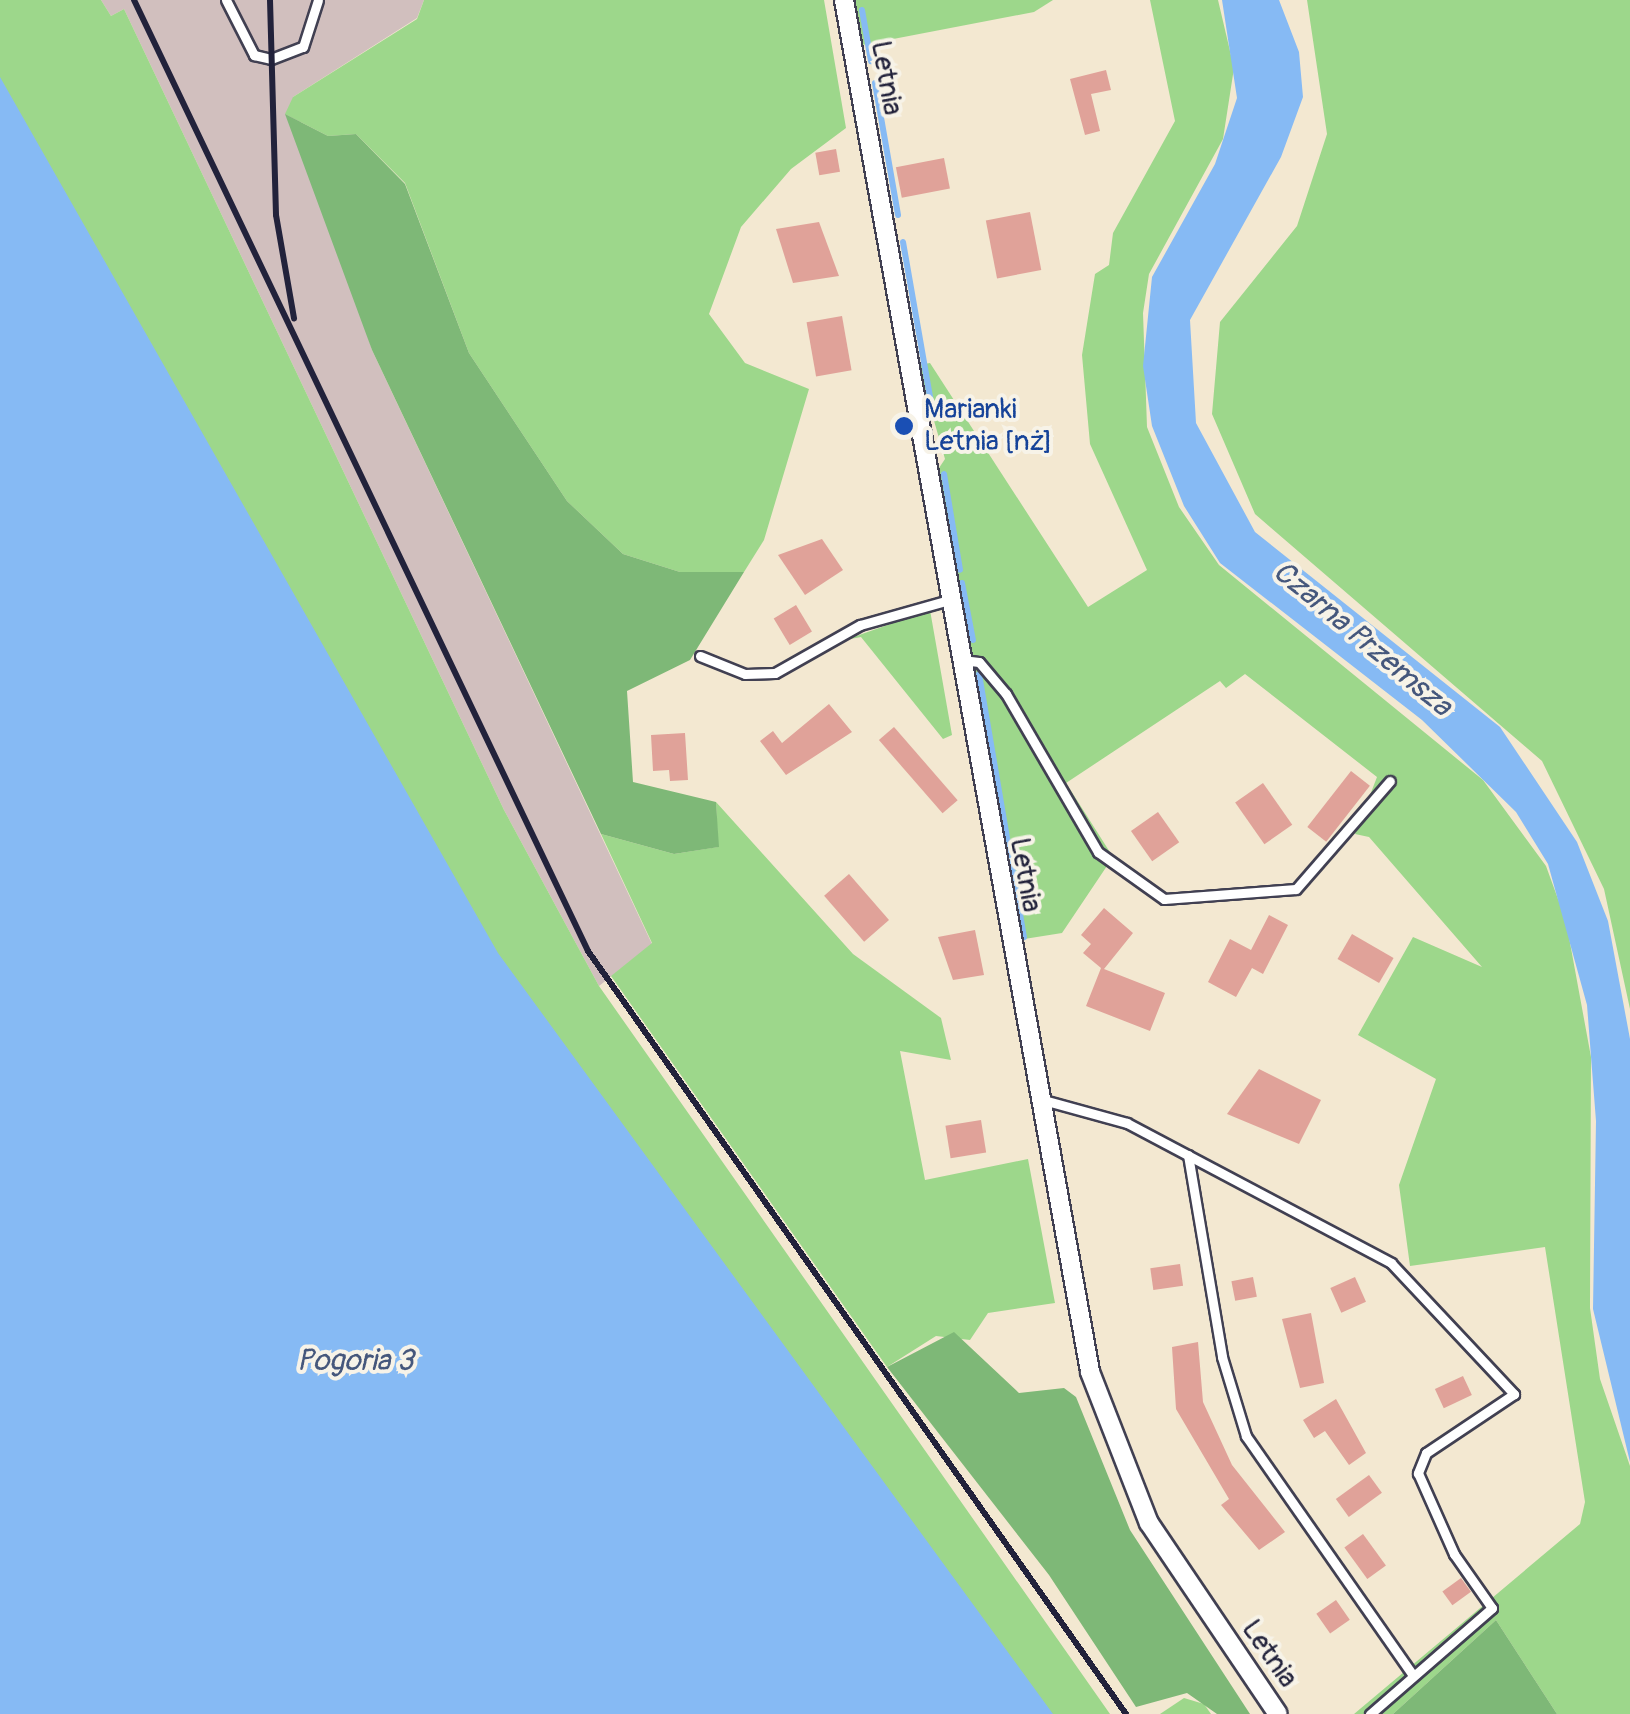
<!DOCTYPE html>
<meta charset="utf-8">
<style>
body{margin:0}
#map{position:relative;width:1630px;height:1714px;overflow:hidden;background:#f3e8d1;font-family:Pangolin,sans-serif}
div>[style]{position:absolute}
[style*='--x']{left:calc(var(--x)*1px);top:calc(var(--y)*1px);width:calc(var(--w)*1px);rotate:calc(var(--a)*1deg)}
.industrial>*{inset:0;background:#d1bfbe}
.green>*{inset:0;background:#9dd78b}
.forest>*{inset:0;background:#7eb877}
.water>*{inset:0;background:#86baf4}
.stream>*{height:6px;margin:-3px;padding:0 3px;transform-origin:3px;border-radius:3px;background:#86baf4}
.building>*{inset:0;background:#e0a299;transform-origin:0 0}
.roads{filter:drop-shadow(2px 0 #414052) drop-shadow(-2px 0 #414052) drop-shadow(0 2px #414052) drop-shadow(0 -2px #414052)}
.lane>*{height:9px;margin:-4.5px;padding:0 4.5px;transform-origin:4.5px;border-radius:4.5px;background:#fff}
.street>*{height:18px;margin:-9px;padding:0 9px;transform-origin:9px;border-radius:9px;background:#fff}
.rail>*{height:6px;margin:-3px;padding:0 3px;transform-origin:3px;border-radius:3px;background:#22223b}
.dots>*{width:28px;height:28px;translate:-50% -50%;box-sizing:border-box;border:5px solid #f7f3e8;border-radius:50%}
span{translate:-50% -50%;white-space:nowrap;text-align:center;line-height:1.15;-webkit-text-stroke:8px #f7f3e8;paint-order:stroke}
.street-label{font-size:28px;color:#22223b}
.transit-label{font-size:28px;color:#164399}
.left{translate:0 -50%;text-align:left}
.water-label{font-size:30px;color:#45577c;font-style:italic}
</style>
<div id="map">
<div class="industrial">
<i style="clip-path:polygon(101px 0,424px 0,417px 18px,293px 97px,372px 350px,652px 944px,599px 986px,504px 810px,124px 9px,111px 16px)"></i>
</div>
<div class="green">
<i style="clip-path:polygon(0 0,101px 0,111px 16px,124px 9px,504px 810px,599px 986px,1110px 1714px,0 1714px)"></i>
<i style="clip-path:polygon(424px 0,824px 0,846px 128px,791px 169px,741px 227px,709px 314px,745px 363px,809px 389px,764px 540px,744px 572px,680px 572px,623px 554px,567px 501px,469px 353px,405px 183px,356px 134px,328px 136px,285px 114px,293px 97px,417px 19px)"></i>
<i style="clip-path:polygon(855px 0,1053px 0,1034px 12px,862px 45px)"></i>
<i style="clip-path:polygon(1150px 0,1218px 0,1234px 68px,1223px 139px,1149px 274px,1143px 313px,1147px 427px,1179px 507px,1219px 565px,1483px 780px,1546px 866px,1566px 921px,1591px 1057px,1590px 1308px,1600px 1379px,1630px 1466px,1630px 1714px,1557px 1714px,1496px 1620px,1393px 1714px,1354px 1714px,1580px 1524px,1585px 1502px,1545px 1247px,1410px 1266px,1399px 1185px,1436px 1079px,1358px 1035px,1413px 937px,1482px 967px,1369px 837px,1355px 834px,1377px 777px,1245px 674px,1226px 688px,1220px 681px,1066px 783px,1113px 857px,1062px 933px,1018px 940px,937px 471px,945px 459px,918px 365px,930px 363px,1088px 607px,1147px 570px,1090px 444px,1082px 355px,1095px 274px,1109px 265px,1113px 233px,1175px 121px)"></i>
<i style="clip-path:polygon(1307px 0,1630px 0,1630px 1009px,1604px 889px,1542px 761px,1255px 514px,1212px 414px,1220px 322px,1297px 226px,1327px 134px)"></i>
<i style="clip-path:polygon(930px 610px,952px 735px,943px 739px,861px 637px,845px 640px)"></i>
<i style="clip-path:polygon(716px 802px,853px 954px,941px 1018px,951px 1060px,900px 1051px,925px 1180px,1028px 1159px,1055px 1303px,988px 1313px,970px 1340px,936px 1336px,887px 1367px,611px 976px,652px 943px,601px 834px,674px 854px,718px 847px)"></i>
<i style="clip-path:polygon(1184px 1698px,1204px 1704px,1211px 1714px,1160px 1714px)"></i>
</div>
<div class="forest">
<i style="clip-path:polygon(285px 114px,328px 136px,356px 134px,405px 184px,469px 353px,567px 501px,623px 554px,680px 572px,744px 572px,690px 660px,627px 691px,633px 782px,716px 802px,719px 847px,674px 854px,601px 834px,372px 350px)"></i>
<i style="clip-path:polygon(954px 1332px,1019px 1393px,1064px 1388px,1076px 1397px,1130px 1530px,1250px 1714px,1217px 1714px,1187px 1693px,1136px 1707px,1049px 1575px,887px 1367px)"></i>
<i style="clip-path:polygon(1496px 1620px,1557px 1714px,1393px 1714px)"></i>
</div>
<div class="water">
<i style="clip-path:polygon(1222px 0,1279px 0,1299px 52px,1303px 97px,1281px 157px,1190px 320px,1196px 423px,1255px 532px,1500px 727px,1577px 842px,1608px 921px,1630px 1039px,1630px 1462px,1593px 1309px,1596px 1121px,1587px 1005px,1548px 864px,1516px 812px,1422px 720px,1220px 563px,1184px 506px,1152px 426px,1143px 366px,1152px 277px,1215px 164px,1237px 98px)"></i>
<i style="clip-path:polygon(0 77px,498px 953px,1053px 1714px,0 1714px)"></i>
</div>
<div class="stream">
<i style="--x:862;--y:10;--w:52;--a:80"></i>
<i style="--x:875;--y:83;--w:134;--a:80.1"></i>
<i style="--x:903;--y:242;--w:162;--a:80.1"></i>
<i style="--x:944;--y:474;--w:97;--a:80.5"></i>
<i style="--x:962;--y:583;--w:58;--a:79.1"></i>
<i style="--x:979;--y:674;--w:267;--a:80.3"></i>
</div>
<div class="building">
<i style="clip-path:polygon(1106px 70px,1111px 90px,1091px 94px,1100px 131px,1085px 135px,1070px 79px)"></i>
<i style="left:836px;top:149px;width:23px;height:21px;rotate:80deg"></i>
<i style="left:944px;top:158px;width:31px;height:49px;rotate:79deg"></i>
<i style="left:1030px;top:212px;width:59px;height:45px;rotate:79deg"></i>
<i style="clip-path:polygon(819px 222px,839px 276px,793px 283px,776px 229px)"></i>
<i style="left:842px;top:316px;width:55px;height:36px;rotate:80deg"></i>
<i style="clip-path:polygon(822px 539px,843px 570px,805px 595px,778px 555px)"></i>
<i style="left:796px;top:605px;width:31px;height:26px;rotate:59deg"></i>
<i style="clip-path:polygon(829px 704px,852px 732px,786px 775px,760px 741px,773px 731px,782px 743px)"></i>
<i style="left:894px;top:727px;width:97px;height:20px;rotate:49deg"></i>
<i style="clip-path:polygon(685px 733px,688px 780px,670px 781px,669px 770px,653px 771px,651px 735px)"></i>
<i style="left:1351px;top:771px;width:24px;height:71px;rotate:38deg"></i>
<i style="left:1263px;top:783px;width:51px;height:34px;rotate:55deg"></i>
<i style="left:1158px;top:812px;width:37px;height:33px;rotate:55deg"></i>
<i style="left:849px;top:874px;width:61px;height:33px;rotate:49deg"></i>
<i style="clip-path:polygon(1104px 908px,1133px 933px,1104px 969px,1165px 993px,1150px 1031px,1086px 1006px,1101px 968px,1083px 953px,1091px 944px,1081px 935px)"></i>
<i style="clip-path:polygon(1269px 915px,1288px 925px,1263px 974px,1252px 968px,1236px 997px,1208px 982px,1230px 939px,1251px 950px)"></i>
<i style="clip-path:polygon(975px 930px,984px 975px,953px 980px,938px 937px)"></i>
<i style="left:1352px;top:934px;width:48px;height:29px;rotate:30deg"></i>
<i style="clip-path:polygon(1259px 1069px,1321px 1100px,1299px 1144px,1227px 1114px)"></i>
<i style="left:981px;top:1120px;width:33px;height:36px;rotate:81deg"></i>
<i style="left:1180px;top:1264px;width:22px;height:30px;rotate:82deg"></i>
<i style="left:1253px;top:1277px;width:20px;height:22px;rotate:79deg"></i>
<i style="left:1355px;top:1277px;width:27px;height:27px;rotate:66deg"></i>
<i style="clip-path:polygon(1311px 1313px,1324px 1383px,1300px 1388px,1282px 1319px)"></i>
<i style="clip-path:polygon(1198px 1342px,1203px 1402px,1232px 1465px,1285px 1532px,1259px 1550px,1221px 1505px,1229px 1499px,1176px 1409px,1172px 1347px)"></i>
<i style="left:1463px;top:1376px;width:21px;height:31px;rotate:65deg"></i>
<i style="clip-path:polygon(1336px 1399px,1366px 1453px,1349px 1465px,1325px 1431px,1314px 1438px,1303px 1420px)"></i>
<i style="left:1369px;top:1475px;width:22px;height:41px;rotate:54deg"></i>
<i style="left:1363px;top:1534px;width:39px;height:23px;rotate:54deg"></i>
<i style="left:1461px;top:1578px;width:17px;height:23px;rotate:54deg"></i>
<i style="left:1336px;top:1600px;width:24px;height:24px;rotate:55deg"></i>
</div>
<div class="roads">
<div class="lane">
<i style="--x:226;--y:0;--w:62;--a:63"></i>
<i style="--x:254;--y:55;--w:17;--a:13"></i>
<i style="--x:271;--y:59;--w:34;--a:-21"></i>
<i style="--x:303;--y:47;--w:49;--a:-72.3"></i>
<i style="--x:700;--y:656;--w:48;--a:21.8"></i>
<i style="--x:745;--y:674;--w:30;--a:-2"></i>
<i style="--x:775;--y:673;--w:98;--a:-29.5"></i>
<i style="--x:860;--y:625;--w:92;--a:-15.7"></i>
<i style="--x:962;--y:660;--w:17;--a:7"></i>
<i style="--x:979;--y:662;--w:42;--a:49.8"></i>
<i style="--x:1006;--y:694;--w:183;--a:59.8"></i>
<i style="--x:1098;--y:852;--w:81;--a:35.5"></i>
<i style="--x:1164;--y:899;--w:132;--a:-4.3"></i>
<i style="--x:1296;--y:889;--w:143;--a:-49"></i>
<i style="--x:1040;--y:1099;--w:90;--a:15.4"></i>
<i style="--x:1127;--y:1123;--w:299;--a:27.9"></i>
<i style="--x:1391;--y:1263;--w:180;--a:46.8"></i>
<i style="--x:1514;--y:1394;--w:106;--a:146.2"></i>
<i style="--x:1426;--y:1453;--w:22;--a:112"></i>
<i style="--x:1418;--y:1473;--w:89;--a:66"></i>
<i style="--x:1454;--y:1554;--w:66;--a:54.9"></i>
<i style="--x:1492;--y:1608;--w:162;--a:139"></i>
<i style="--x:1188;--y:1155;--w:205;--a:80.4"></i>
<i style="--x:1222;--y:1357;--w:83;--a:73.1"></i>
<i style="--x:1246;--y:1436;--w:292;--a:55.1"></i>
</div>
<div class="street">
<i style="--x:844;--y:0;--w:1394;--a:79.83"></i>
<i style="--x:1090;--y:1372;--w:162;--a:68.7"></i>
<i style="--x:1149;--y:1523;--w:230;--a:56"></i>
</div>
</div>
<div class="rail">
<i style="--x:134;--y:0;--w:1054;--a:64.48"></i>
<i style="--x:588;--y:951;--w:934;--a:54.81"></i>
<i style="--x:270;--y:0;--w:215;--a:88.4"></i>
<i style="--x:276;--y:215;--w:105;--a:80.1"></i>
</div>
<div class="dots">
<i style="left:904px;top:426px;background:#1a4fb4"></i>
</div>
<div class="street-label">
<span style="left:886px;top:78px;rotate:80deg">Letnia</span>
<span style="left:1025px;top:875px;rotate:80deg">Letnia</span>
<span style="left:1269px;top:1654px;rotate:55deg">Letnia</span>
</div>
<div class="transit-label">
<span class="left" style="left:924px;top:426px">Marianki<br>Letnia [nż]</span>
</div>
<div class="water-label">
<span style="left:1362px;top:639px;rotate:40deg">Czarna Przemsza</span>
<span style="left:355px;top:1361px">Pogoria 3</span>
</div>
</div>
